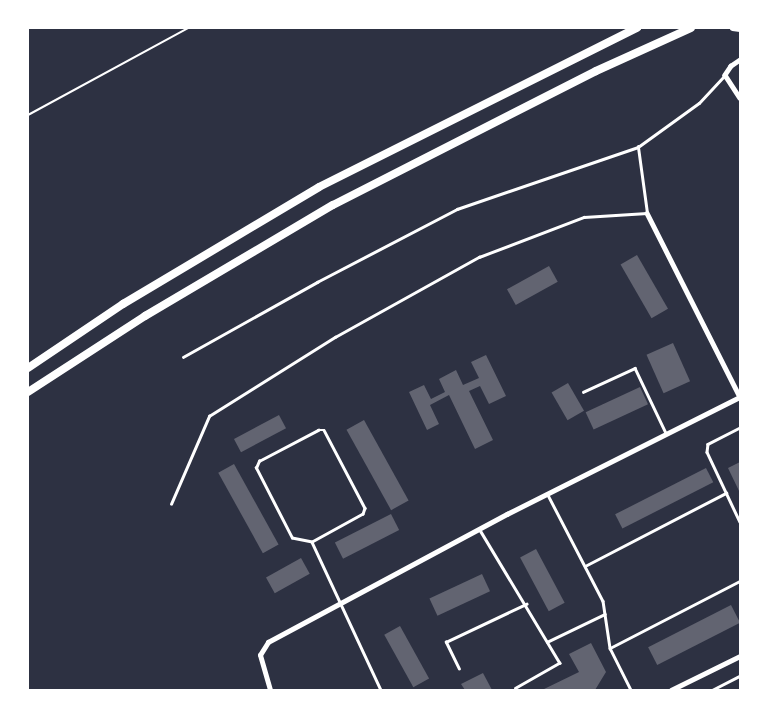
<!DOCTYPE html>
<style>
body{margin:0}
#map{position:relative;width:768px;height:718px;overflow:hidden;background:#2d3142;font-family:Manrope,sans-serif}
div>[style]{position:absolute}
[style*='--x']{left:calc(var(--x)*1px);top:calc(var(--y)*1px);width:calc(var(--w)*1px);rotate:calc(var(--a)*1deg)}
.building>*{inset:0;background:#626471;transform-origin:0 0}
.path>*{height:2px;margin:-1px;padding:0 1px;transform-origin:1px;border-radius:1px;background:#fff}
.service>*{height:2.5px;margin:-1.25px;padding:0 1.25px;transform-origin:1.25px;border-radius:1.25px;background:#fff}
.minor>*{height:4.5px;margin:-2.25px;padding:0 2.25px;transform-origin:2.25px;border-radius:2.25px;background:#fff}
.tertiary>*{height:5.5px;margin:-2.75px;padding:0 2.75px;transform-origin:2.75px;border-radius:2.75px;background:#fff}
.trunk>*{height:8px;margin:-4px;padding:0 4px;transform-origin:4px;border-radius:4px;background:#fff}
span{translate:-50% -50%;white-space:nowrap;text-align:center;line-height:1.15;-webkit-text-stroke:4px #fff;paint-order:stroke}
.frame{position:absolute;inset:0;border:29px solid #fff;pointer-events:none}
</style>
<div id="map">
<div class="building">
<i style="left:637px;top:255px;width:62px;height:19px;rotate:60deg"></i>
<i style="left:549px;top:266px;width:18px;height:48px;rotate:61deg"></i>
<i style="left:673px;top:343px;width:42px;height:29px;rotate:66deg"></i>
<i style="clip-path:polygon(486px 355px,506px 396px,489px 404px,480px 386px,469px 391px,493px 440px,475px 449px,449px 395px,430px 405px,439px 424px,427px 430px,409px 392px,424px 385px,431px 399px,445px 392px,439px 379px,456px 370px,463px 385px,479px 378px,471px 362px)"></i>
<i style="left:568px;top:383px;width:32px;height:19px;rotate:60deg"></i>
<i style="left:640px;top:387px;width:19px;height:60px;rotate:65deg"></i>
<i style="left:279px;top:415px;width:15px;height:51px;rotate:62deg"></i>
<i style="left:364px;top:420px;width:92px;height:20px;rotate:61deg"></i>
<i style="clip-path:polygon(740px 462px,740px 493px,728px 468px)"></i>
<i style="left:234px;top:464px;width:92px;height:18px;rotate:61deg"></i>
<i style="left:706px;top:468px;width:16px;height:102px;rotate:63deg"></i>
<i style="left:391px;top:514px;width:18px;height:63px;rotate:63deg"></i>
<i style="left:536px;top:549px;width:61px;height:18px;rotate:62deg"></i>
<i style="left:301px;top:558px;width:18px;height:40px;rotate:61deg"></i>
<i style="left:482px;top:574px;width:19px;height:58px;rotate:65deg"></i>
<i style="left:731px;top:605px;width:20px;height:93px;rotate:63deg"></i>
<i style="left:400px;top:626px;width:60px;height:18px;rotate:61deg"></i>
<i style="clip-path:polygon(591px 643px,606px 672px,595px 690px,542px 690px,579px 672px,569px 654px)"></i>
<i style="clip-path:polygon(483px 673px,492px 690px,465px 690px,461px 684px)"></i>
</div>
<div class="path">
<i style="--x:28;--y:115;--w:182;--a:-28.5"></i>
</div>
<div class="service">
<i style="--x:183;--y:357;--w:154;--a:-29.2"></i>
<i style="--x:317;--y:282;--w:158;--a:-27.5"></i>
<i style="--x:457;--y:209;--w:191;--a:-18.9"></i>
<i style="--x:583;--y:392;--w:57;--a:-24.8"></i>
<i style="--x:635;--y:368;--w:72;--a:64.5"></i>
<i style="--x:740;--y:428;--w:36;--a:153"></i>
<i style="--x:708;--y:444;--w:8;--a:97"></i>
<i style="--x:707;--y:452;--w:77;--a:64.8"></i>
<i style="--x:318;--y:430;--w:6;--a:0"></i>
<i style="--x:324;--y:430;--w:88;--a:62.3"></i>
<i style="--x:365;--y:508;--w:6;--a:108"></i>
<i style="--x:363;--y:514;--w:58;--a:151.2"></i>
<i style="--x:312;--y:542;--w:20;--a:-169"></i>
<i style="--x:292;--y:538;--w:79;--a:-117.2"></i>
<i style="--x:256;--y:468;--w:8;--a:-67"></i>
<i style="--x:259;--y:461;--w:67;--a:-27.7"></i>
<i style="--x:548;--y:495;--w:119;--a:62.6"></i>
<i style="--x:603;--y:601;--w:48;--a:81.5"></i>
<i style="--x:610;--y:648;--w:47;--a:63.4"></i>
<i style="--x:171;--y:504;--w:96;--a:-66.6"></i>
<i style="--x:209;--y:416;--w:149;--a:-32.1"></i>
<i style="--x:335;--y:337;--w:165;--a:-29.1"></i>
<i style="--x:479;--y:257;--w:112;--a:-20.9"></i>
<i style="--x:584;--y:217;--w:63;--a:-3.6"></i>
<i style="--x:647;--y:213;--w:67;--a:-97.8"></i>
<i style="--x:638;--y:147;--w:75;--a:-35.8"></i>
<i style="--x:699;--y:103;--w:38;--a:-47"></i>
<i style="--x:480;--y:530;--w:155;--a:59"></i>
<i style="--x:560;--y:663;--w:51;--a:150.4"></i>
<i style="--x:312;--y:542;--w:163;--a:65"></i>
<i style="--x:585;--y:566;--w:159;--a:-27.4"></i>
<i style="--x:547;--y:642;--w:64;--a:-25.8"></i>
<i style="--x:610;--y:648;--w:146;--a:-27.3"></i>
<i style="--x:459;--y:669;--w:30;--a:-116"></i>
<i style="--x:446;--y:642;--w:89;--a:-25.4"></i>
<i style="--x:712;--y:690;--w:31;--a:-27"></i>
</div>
<div class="minor">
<i style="--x:740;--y:60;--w:11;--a:146"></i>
<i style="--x:731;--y:66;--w:11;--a:124"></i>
<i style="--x:725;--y:75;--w:27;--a:57"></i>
<i style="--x:647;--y:213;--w:206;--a:63.2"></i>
<i style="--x:270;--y:690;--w:36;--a:-106"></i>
<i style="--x:260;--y:655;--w:15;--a:-58"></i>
<i style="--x:268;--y:642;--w:271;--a:-28.2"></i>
<i style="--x:507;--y:514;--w:261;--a:-26.7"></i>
<i style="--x:671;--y:690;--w:77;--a:-26.2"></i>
</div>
<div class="tertiary">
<i style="--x:733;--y:28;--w:7;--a:8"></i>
</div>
<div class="trunk">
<i style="--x:28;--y:368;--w:115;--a:-34"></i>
<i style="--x:123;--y:304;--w:228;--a:-30.8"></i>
<i style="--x:319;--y:187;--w:356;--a:-26.6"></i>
<i style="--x:28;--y:392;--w:140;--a:-33"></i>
<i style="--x:145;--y:316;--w:218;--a:-30.6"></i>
<i style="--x:333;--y:205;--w:295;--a:-27"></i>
<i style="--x:596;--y:71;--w:104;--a:-24.4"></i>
</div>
<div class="frame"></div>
</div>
